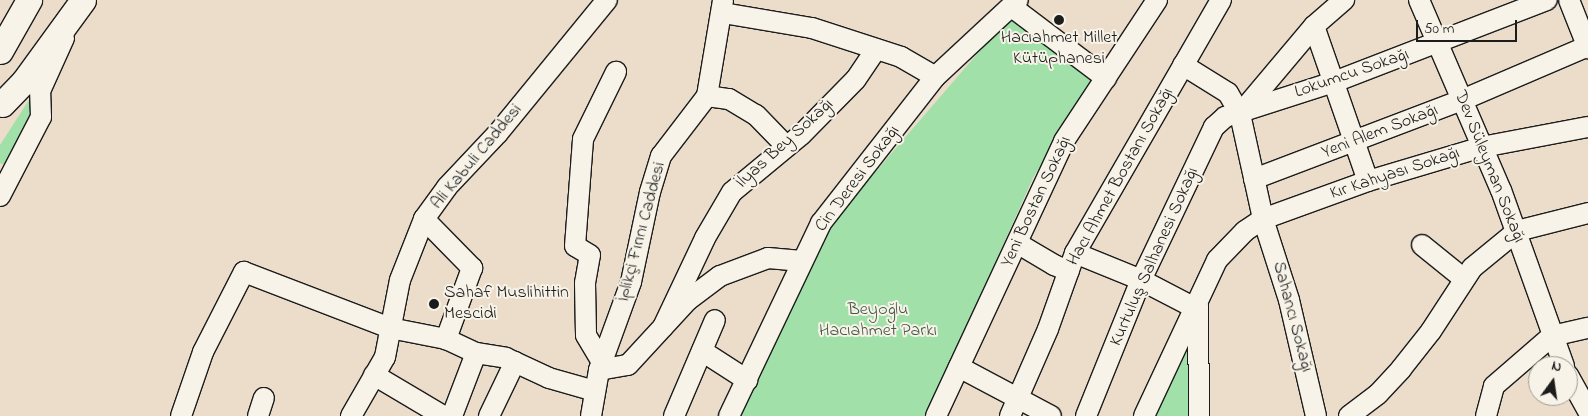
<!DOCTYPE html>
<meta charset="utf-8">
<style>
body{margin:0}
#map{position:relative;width:1588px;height:416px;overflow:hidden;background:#ecddca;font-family:"Indie Flower",sans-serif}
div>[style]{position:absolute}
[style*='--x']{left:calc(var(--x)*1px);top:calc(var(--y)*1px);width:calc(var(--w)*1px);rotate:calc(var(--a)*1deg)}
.green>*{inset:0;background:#a1e0a9}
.roads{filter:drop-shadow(1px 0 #1c1c1c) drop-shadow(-1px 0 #1c1c1c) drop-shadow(0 1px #1c1c1c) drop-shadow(0 -1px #1c1c1c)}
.minor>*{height:20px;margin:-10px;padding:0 10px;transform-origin:10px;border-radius:10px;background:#f7f3e8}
.major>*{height:25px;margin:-12.5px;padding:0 12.5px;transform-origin:12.5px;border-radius:12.5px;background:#f7f3e8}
.dots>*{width:14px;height:14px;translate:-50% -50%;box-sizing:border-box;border:2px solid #f7f3e8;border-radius:50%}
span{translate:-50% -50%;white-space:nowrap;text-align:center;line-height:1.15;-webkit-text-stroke:4px #f7f3e8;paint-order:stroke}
.poi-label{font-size:18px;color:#1c1c1c}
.left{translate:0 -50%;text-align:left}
.street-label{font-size:18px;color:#1c1c1c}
.park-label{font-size:18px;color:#445746}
.north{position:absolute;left:1528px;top:356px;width:50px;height:50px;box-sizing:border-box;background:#f7f3e8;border:1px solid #9f9d96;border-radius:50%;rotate:14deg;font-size:14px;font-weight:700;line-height:20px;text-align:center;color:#1c1c1c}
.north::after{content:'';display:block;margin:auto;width:18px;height:22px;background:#1c1c1c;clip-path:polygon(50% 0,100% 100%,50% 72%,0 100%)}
.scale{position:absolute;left:1416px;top:20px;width:101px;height:22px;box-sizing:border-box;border:2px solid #1c1c1c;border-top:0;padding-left:6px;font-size:15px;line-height:18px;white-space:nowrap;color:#1c1c1c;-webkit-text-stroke:4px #f7f3e8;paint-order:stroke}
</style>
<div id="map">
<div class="green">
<i style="clip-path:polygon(1009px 17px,1093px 79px,1033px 178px,927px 416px,736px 416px,751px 391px,833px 221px)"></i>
<i style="clip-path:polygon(36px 89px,36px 110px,9px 167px,0 163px,0 145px)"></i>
<i style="clip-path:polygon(1190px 331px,1193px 416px,1151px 416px)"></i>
</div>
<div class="roads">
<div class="minor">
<i style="--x:1419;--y:0;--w:207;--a:66.7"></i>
<i style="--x:1501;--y:190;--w:187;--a:70.3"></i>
<i style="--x:1569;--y:0;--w:52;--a:68.4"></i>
<i style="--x:1012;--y:7;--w:118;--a:37.1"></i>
<i style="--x:723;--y:13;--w:90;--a:9.6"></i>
<i style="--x:812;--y:28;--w:94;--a:18"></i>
<i style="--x:901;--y:57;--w:39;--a:30"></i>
<i style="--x:1314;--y:26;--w:164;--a:70.8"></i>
<i style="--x:1183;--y:65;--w:53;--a:31.9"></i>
<i style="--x:1228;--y:93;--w:24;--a:60"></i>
<i style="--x:1240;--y:114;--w:107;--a:77.6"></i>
<i style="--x:1263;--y:219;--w:85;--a:72.2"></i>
<i style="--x:1289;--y:300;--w:119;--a:76.9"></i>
<i style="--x:707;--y:96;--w:22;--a:8"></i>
<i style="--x:729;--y:99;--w:31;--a:31"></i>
<i style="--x:756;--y:115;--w:43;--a:45.9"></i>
<i style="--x:1240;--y:114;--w:115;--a:-49.9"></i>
<i style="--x:1314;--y:26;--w:40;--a:-41"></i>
<i style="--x:1254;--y:179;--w:222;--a:-20.8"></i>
<i style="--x:1462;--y:100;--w:137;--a:-23.2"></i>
<i style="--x:0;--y:196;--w:89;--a:-62.6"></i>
<i style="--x:41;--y:117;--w:26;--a:-92"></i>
<i style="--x:40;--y:91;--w:58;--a:-65.6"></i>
<i style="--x:424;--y:219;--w:69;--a:45.6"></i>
<i style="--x:472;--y:268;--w:76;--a:110.1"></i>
<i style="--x:1017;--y:243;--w:43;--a:30.7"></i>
<i style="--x:1054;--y:265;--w:16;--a:22"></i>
<i style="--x:1422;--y:245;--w:54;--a:39"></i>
<i style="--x:1075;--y:253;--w:71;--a:22.2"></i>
<i style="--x:1141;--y:280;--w:61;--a:27.4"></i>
<i style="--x:1198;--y:305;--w:111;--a:89.5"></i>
<i style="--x:663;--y:327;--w:98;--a:-64.7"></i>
<i style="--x:705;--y:238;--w:53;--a:-59.6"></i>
<i style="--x:732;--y:192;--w:89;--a:-39.6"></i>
<i style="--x:801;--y:135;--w:78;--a:-45.5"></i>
<i style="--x:856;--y:79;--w:36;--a:-56"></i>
<i style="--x:702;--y:351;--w:54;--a:32.8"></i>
<i style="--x:602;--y:362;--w:31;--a:-121"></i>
<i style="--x:586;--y:335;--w:52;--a:-91.1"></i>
<i style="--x:585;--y:283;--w:28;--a:-80"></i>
<i style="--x:590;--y:255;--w:17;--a:-149"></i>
<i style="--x:575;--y:246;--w:107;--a:-85.7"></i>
<i style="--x:583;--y:139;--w:75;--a:-63.8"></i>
<i style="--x:959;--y:367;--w:104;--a:28"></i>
<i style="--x:599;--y:370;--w:29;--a:-10"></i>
<i style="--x:628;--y:365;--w:88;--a:-47.3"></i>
<i style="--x:688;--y:300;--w:40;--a:-37"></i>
<i style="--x:720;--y:276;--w:51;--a:-20.6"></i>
<i style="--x:768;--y:258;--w:34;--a:5"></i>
<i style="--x:374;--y:375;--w:80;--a:30.7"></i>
<i style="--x:1568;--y:375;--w:41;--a:60.9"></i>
<i style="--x:181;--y:416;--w:68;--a:-71"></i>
<i style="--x:203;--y:352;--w:90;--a:-62.9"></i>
<i style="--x:244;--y:272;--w:156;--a:21"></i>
<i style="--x:390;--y:328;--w:57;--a:11.1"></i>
<i style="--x:446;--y:339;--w:33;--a:25"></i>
<i style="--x:476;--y:353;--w:30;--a:9"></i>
<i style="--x:506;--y:358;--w:47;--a:24.9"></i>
<i style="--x:549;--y:378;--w:48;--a:15.8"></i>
<i style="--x:258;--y:416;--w:19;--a:-72"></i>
<i style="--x:351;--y:416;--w:68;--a:-60"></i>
<i style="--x:385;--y:357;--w:78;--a:-79"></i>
<i style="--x:400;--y:280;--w:66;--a:-68.5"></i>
<i style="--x:424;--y:219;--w:39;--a:-54"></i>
<i style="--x:447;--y:187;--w:74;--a:-46.6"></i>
<i style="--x:498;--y:133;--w:172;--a:-50.7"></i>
<i style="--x:452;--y:416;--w:67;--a:-69.1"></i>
<i style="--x:489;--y:416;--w:60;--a:-64.3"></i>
<i style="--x:591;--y:416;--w:47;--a:-80.1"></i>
<i style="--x:599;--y:370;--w:94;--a:-70"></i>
<i style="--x:631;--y:282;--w:92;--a:-78.1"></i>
<i style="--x:650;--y:192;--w:38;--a:-73"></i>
<i style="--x:661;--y:156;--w:76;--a:-52.5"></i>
<i style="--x:707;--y:96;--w:97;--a:-80.5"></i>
<i style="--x:674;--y:416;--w:104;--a:-66.9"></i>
<i style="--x:729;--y:416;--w:214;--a:-64.5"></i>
<i style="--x:821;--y:223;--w:185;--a:-52"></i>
<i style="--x:935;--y:77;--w:113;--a:-42.9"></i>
<i style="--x:936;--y:416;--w:303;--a:-65"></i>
<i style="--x:1064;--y:141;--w:169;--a:-56.6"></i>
<i style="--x:1010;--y:416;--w:95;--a:-66.4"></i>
<i style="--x:1048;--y:329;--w:81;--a:-70.4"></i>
<i style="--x:1075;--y:253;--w:292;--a:-60"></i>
<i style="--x:1086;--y:416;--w:147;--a:-68"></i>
<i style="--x:1141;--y:280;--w:170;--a:-64.5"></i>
<i style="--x:1214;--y:127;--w:15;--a:-42"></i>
<i style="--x:1225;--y:117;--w:114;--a:-17.8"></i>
<i style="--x:1334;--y:82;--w:228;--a:-21.1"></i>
<i style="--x:1144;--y:416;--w:172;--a:-64.9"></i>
<i style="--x:1217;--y:260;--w:40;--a:-46"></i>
<i style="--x:1245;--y:231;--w:22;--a:-34"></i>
<i style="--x:1263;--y:219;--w:112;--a:-19.9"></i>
<i style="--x:1368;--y:181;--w:119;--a:-16.6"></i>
<i style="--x:1482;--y:147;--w:108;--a:-10.7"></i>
<i style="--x:1349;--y:416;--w:36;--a:-37"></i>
<i style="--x:1378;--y:394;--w:34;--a:-47"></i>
<i style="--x:1401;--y:369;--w:48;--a:-51.7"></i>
<i style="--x:1431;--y:331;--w:75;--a:-56.9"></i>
<i style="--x:1472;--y:268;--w:58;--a:-39.4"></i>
<i style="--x:1517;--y:231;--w:73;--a:-14.2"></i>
<i style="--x:1486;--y:416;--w:31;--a:-75"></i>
<i style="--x:1494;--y:386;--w:77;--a:-40.8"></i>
<i style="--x:1552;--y:336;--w:37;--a:-13"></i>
</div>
<div class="major">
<i style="--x:0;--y:51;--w:59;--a:-60.4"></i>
<i style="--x:2;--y:104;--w:32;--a:-46"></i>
<i style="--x:24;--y:81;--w:100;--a:-53.9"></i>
</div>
</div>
<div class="dots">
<i style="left:1059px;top:20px;background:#1c1c1c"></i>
<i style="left:434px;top:304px;background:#1c1c1c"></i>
</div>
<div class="poi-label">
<span style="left:1059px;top:49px">Hacıahmet Millet<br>Kütüphanesi</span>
<span class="left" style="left:444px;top:304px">Sahaf Muslihittin<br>Mescidi</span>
</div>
<div class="street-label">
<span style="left:1352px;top:74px;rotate:-19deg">Lokumcu Sokağı</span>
<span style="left:1380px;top:132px;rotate:-21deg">Yeni Alem Sokağı</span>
<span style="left:785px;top:144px;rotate:-42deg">İlyas Bey Sokağı</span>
<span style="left:477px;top:157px;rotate:-50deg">Ali Kabuli Caddesi</span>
<span style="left:1489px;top:167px;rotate:68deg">Dev Süleyman Sokağı</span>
<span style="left:1395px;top:174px;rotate:-18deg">Kır Kahyası Sokağı</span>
<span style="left:1121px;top:177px;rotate:-61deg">Hacı Ahmet Bostanı Sokağı</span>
<span style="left:858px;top:179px;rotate:-53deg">Cin Deresi Sokağı</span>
<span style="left:1037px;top:202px;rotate:-65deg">Yeni Bostan Sokağı</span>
<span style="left:642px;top:232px;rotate:-75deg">İplikçi Fırını Caddesi</span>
<span style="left:1155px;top:257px;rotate:-66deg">Kurtuluş Salhanesi Sokağı</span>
<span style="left:1292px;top:317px;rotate:75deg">Sahancı Sokağı</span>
</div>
<div class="park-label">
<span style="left:878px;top:321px">Beyoğlu<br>Hacıahmet Parkı</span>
</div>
<div class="north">N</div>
<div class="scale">50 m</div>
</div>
